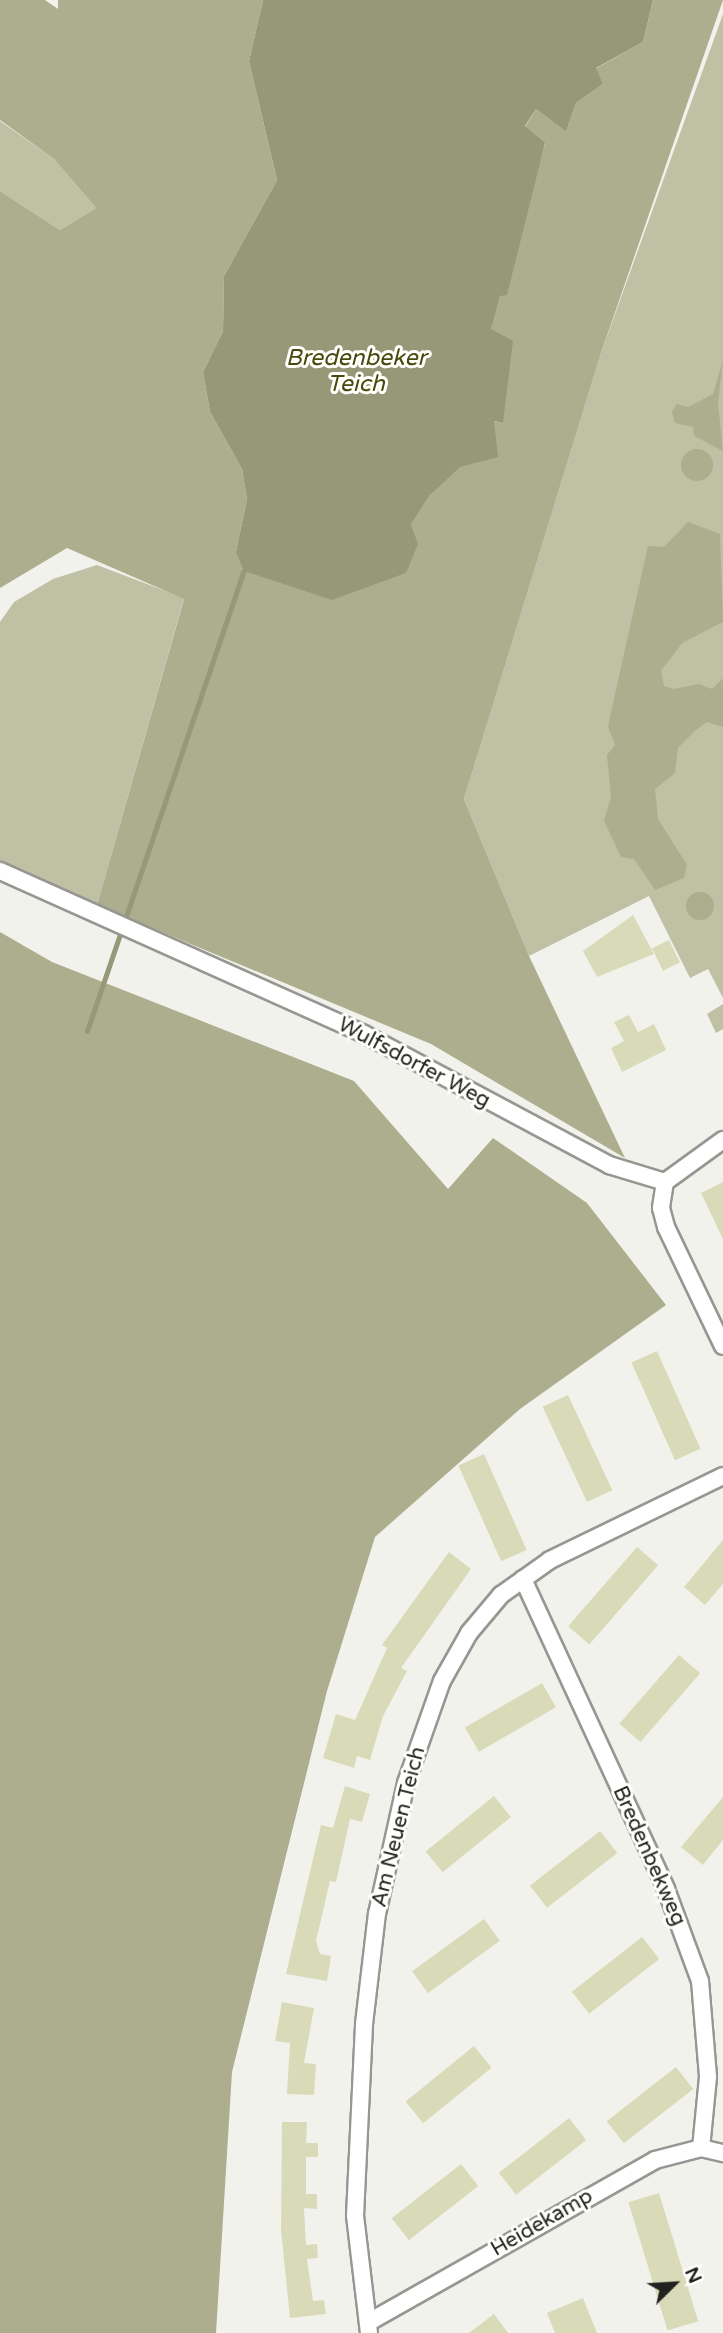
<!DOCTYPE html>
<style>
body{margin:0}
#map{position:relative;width:723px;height:2333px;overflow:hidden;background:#f2f2ed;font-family:"Varela Round",sans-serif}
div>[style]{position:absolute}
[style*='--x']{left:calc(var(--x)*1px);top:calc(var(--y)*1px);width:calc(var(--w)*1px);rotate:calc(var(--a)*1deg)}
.green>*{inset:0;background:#bfc0a4}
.forest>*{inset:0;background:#adae8d}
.round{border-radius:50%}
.water>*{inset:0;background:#979877}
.stream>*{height:5px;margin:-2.5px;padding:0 2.5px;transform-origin:2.5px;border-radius:2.5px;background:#979877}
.building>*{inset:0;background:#d9dbb8;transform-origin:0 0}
.roads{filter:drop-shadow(2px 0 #969792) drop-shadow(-2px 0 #969792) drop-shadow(0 2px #969792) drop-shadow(0 -2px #969792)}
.minor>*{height:16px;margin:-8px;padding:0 8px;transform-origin:8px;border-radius:8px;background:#fff}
span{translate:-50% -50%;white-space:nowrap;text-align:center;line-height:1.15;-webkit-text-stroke:6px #fffffc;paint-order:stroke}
.street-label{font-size:21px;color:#222220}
.water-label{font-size:23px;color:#49490f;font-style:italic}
.north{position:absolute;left:639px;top:2249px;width:70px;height:70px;-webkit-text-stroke:5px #fffffc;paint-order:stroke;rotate:66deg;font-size:19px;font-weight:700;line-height:28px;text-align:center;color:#222220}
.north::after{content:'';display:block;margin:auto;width:24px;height:32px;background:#222220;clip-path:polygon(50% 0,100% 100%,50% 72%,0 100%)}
</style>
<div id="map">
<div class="green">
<i style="clip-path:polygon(723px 14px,723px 998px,708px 969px,690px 978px,649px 896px,529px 956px,464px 799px,601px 353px)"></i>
<i style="clip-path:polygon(0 121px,54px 159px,96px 208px,60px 230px,0 191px)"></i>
<i style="clip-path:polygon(97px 565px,184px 598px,97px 905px,0 865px,0 622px,14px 602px,53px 579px)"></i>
<i style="clip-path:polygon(723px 1004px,723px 1029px,716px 1033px,707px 1014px)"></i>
</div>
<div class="forest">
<i style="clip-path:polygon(0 0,45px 0,58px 9px,58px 0,263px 0,249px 61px,277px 180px,224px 276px,223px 331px,203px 372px,210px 412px,242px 469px,247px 499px,236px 552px,369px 584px,406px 573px,411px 525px,430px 495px,494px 421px,503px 423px,490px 329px,545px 144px,525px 127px,536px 109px,566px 132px,576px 103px,603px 84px,595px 69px,643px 42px,653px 0,723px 0,601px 353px,464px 799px,529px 956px,625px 1158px,431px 1044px,97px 905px,184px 599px,67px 548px,0 588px,0 191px,60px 230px,96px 208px,54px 159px,0 120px)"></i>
<i style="clip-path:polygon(723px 360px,718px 403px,723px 451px,694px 436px,693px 427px,675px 423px,672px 412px,677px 404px,688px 407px,713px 394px)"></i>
<i class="round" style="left:681px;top:449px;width:32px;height:32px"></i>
<i style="clip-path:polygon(688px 522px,720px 534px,723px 622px,682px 643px,661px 671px,664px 686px,674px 689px,699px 684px,712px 689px,723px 678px,723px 727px,707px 722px,696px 730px,678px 748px,675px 773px,655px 789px,658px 819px,687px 865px,684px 878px,655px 890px,634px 859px,621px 857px,604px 821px,611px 797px,607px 755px,615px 745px,608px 726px,648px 546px,664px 547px)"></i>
<i class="round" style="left:686px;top:892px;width:28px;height:28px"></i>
<i style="clip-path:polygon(0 932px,52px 962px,354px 1081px,448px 1189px,493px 1138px,587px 1203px,666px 1305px,520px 1409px,375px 1537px,327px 1691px,232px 2072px,216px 2333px,0 2333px)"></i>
</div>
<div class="water">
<i style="clip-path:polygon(263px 0,653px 0,643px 42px,596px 68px,603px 84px,576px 103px,566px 132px,536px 109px,525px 126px,545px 143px,507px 295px,500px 296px,491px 329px,513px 341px,503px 423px,494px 421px,498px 457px,460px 467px,430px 495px,411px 525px,418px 544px,406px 573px,332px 600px,244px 571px,236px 552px,247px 499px,242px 469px,210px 412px,203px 372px,223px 331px,224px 276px,277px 180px,249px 61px)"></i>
</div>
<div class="stream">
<i style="--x:87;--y:1031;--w:486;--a:-71.2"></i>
</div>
<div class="building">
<i style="clip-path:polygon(633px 915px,654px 954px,597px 977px,583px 951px)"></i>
<i style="left:669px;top:940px;width:25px;height:19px;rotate:64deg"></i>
<i style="clip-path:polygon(629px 1015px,638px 1032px,654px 1024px,666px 1050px,622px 1072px,611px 1048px,624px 1041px,614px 1022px)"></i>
<i style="clip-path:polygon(723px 1182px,723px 1239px,701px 1193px)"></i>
<i style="left:657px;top:1351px;width:107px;height:28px;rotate:66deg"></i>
<i style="left:568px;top:1395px;width:105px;height:28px;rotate:65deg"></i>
<i style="left:484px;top:1454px;width:105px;height:28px;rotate:66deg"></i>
<i style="clip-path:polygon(723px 1540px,723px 1584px,705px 1605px,684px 1587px)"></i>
<i style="left:637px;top:1547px;width:28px;height:105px;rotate:41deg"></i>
<i style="clip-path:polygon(449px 1552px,471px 1569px,401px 1668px,407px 1671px,383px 1716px,370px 1760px,357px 1756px,354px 1768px,323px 1758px,336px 1714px,355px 1720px,387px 1648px,382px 1645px)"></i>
<i style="left:679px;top:1655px;width:28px;height:91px;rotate:41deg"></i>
<i style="left:542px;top:1683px;width:28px;height:89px;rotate:60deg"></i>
<i style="clip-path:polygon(345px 1786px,370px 1794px,362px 1822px,350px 1819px,336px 1882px,330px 1881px,316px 1941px,320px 1954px,331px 1956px,327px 1981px,286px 1974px,321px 1825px,333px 1828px)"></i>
<i style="left:494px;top:1796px;width:27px;height:88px;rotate:51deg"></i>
<i style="clip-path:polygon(723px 1797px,723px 1840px,703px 1865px,681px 1847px)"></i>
<i style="left:600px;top:1831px;width:28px;height:89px;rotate:52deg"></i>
<i style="left:484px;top:1919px;width:27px;height:89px;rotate:54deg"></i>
<i style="left:642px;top:1937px;width:28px;height:89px;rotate:52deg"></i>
<i style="clip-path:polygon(282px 2002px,314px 2008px,304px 2063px,316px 2064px,314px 2095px,287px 2094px,290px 2043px,275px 2041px)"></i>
<i style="left:474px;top:2046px;width:28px;height:88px;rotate:51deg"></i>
<i style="left:676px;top:2067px;width:28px;height:88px;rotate:52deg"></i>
<i style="left:569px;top:2118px;width:28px;height:89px;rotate:52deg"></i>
<i style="clip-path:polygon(282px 2122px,307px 2122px,306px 2143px,318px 2143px,318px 2157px,306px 2157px,306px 2194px,317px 2194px,317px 2209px,304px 2208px,306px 2245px,317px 2244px,318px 2258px,307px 2259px,313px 2301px,324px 2300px,326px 2314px,290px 2318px,281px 2230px)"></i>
<i style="left:461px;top:2164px;width:28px;height:88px;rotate:52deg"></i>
<i style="left:659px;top:2193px;width:134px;height:32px;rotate:73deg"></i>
<i style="clip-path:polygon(583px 2298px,597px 2333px,555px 2333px,547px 2313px)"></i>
<i style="clip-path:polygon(494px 2314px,508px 2333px,469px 2333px)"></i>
</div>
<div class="roads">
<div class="minor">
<i style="--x:0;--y:871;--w:399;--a:24.1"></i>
<i style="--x:364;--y:1034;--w:278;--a:28.1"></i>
<i style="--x:609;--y:1165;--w:59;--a:16.9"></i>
<i style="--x:665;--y:1182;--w:26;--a:99"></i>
<i style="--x:661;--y:1208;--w:20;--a:75"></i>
<i style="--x:666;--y:1227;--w:132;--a:64.4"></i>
<i style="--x:665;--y:1182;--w:72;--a:-35.9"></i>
<i style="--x:523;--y:1579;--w:341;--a:65.2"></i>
<i style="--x:666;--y:1889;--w:98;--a:69.7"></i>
<i style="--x:700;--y:1981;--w:96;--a:85.2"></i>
<i style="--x:708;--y:2077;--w:71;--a:95.6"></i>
<i style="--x:369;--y:2322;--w:329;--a:-29.5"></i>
<i style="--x:655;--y:2160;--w:48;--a:-14.6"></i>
<i style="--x:701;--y:2148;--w:23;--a:13"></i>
<i style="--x:369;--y:2333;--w:118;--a:-96.8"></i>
<i style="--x:355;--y:2216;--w:192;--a:-87.3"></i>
<i style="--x:364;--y:2024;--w:111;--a:-83.3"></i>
<i style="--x:377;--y:1914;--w:134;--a:-77.5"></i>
<i style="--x:406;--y:1783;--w:108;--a:-70.6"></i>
<i style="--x:442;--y:1681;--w:55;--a:-60.6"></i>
<i style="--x:469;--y:1633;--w:50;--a:-49.9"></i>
<i style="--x:501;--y:1595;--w:60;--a:-35.5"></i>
<i style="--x:550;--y:1560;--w:192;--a:-25.9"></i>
</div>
</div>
<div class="street-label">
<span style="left:414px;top:1063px;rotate:28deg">Wulfsdorfer Weg</span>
<span style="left:399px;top:1827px;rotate:-76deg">Am Neuen Teich</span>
<span style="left:649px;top:1856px;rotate:66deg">Bredenbekweg</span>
<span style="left:542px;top:2223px;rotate:-30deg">Heidekamp</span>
</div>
<div class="water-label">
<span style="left:356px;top:371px">Bredenbeker<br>Teich</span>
</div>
<div class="north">N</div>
</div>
